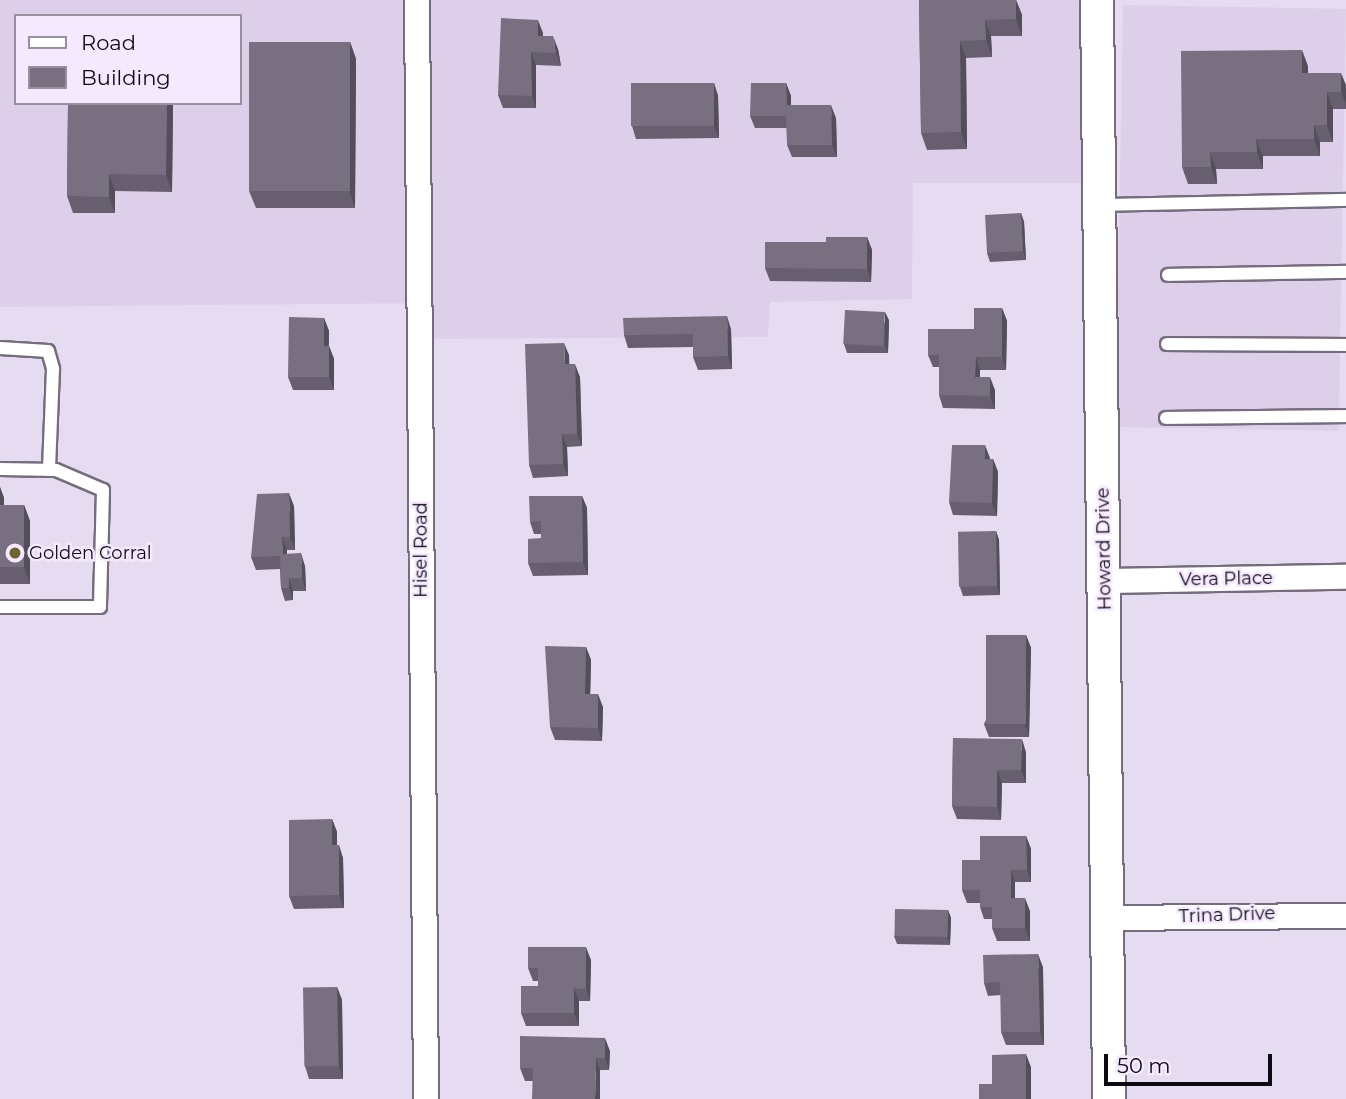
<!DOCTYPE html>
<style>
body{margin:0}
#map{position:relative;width:1346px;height:1099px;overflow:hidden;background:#e6dcf1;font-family:Montserrat,sans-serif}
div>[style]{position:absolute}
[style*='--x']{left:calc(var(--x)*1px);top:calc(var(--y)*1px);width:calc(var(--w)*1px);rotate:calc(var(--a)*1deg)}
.built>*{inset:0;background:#ddcfea;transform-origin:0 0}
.roads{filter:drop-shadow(2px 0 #756c7e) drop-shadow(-2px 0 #756c7e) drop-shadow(0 2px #756c7e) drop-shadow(0 -2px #756c7e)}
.service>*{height:12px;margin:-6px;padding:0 6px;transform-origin:6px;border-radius:6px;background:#fff}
.minor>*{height:24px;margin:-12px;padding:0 12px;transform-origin:12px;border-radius:12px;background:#fff}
.tertiary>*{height:32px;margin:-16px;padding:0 16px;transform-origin:16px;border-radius:16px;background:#fff}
.wall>*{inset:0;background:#675f6f}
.shaded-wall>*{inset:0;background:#544e5a}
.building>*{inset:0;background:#786f81;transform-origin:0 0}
.dots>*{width:19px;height:19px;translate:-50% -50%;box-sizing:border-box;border:4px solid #f4e9fe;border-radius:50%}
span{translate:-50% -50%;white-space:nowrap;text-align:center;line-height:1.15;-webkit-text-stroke:5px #f4e9fe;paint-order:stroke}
.street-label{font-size:18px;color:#0e0a11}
.poi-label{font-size:18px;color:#0e0a11}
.left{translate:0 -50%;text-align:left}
.legend{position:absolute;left:14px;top:14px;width:228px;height:91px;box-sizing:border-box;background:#f4e9fe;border:2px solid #98909f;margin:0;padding:9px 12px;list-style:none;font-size:21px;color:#0e0a11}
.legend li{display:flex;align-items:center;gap:14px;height:35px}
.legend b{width:35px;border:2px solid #98909f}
.scale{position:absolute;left:1104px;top:1054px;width:168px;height:32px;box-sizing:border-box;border:4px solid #0e0a11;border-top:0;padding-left:9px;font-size:21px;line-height:24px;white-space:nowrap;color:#0e0a11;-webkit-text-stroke:5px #f4e9fe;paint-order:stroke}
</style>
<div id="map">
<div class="built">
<i style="clip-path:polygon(evenodd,0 0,1078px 0,1085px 32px,1084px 183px,913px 183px,912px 299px,770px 302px,768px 337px,432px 339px,430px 303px,0 307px,0 0,16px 16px,240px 16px,240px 103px,16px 103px,16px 16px)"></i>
<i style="left:1123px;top:5px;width:223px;height:422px;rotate:1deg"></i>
</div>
<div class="roads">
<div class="service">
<i style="--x:1101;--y:205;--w:245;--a:-1.2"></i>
<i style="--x:1168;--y:275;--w:178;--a:-1"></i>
<i style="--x:1167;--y:344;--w:179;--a:0.3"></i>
<i style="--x:0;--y:348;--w:48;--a:3.6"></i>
<i style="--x:48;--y:351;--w:19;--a:74"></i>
<i style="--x:53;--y:369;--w:101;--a:92.3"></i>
<i style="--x:1166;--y:418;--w:180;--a:-0.6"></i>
<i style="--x:0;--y:469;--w:56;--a:1"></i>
<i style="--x:56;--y:470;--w:51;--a:23.1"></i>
<i style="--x:103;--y:490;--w:117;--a:91.5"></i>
<i style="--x:100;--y:607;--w:100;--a:180"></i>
</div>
<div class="minor">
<i style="--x:417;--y:0;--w:1099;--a:89.53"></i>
<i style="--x:1106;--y:581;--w:240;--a:-1"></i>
<i style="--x:1108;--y:918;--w:238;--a:-0.5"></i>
</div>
<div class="tertiary">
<i style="--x:1097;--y:0;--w:1099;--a:89.37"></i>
</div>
</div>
<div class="wall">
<i style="clip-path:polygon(919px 0,1016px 0,1022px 15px,1022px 36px,991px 36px,992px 57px,966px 58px,967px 149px,927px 150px,921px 133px)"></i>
<i style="clip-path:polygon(543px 33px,543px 36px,558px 49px,561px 66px,536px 65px,536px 108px,503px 108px,498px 95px)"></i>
<i style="clip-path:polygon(350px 42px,356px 59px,355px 208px,256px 208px,249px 191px)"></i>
<i style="clip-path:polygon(1308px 66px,1308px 73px,1346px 85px,1346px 109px,1333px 109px,1333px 142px,1320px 142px,1320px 156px,1263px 156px,1263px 169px,1216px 169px,1217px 184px,1188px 184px,1182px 167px)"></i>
<i style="clip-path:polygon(714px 83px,718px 96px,719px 138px,636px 139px,632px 126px)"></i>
<i style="clip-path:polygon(786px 83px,791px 96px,791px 105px,836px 118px,837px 157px,792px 157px,787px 145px,787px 128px,755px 128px,750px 116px)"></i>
<i style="clip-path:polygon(68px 103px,173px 103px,172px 192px,115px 191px,115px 213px,73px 213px,67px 196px)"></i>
<i style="clip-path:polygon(1021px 213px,1024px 222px,1026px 260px,990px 262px,987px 253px)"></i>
<i style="clip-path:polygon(867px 237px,872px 250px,871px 282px,770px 281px,765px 268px,826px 242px)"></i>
<i style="clip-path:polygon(1002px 308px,1007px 321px,1006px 370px,980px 370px,980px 377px,995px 390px,995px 409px,943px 408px,939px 395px,939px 367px,933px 367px,928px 355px,974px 329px)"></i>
<i style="clip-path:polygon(324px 318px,329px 331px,329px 346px,334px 359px,334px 390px,293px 390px,288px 377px)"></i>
<i style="clip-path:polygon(889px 320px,888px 353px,847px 353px,844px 344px)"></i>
<i style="clip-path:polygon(731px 329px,732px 369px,698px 370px,693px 357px,693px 347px,628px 348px,624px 335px)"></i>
<i style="clip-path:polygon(569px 355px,569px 364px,580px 377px,582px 446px,567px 447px,568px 476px,533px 478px,529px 465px)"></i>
<i style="clip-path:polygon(990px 459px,993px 459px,998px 472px,997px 516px,953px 515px,949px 502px)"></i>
<i style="clip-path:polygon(0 487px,4px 498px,4px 505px,24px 505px,30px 521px,30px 584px,0 584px)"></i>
<i style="clip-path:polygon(582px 496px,587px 508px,588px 575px,533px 576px,528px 563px,541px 538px,541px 534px,534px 534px,530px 522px)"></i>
<i style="clip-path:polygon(294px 506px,295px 550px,287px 550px,287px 554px,305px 566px,306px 591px,293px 591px,293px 600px,285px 601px,281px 588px,280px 569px,256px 570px,251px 557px)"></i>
<i style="clip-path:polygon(996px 531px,999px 540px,1000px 595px,963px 596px,960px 587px)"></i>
<i style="clip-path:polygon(1026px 635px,1031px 648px,1029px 737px,989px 737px,984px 724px)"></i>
<i style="clip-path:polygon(586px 647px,591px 660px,590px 694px,603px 707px,602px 741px,555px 740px,550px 727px)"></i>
<i style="clip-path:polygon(953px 738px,1026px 752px,1026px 783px,1002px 783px,1001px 820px,957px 819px,952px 806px)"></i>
<i style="clip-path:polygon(332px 819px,337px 832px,337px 845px,343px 858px,344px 908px,294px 909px,289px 896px)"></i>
<i style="clip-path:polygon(1026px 836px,1031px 849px,1031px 882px,1015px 882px,1015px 898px,1030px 911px,1030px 941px,997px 941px,992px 928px,992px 919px,984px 919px,980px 907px,980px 903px,967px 903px,962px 890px,980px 860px)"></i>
<i style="clip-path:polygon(948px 910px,951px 918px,950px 945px,897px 944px,894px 936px)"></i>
<i style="clip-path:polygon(591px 960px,590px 1001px,579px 1001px,579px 1026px,526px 1026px,521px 1013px,538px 986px,538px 981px,533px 981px,528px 968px)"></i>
<i style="clip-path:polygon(1043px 967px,1044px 1045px,1006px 1045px,1001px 1032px,1001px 995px,988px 996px,984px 983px)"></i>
<i style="clip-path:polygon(337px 987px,342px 1000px,343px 1079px,309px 1079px,305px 1066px)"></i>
<i style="clip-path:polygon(610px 1051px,609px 1070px,600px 1070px,533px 1081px,525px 1081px,520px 1068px)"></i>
</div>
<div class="shaded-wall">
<i style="clip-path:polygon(1016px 0,1022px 15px,1022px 36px,1016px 19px)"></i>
<i style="clip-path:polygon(538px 20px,543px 33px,542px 49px,538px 36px)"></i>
<i style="clip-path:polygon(985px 20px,991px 36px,992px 57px,986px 40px)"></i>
<i style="clip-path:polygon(553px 36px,558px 49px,561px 66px,556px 53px)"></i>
<i style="clip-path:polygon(960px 41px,966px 58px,967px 149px,961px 132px)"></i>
<i style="clip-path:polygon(350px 42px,356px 59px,355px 208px,349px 191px)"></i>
<i style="clip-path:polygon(1302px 50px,1308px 66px,1308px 90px,1302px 73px)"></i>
<i style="clip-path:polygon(531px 52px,536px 65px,536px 108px,532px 96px)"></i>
<i style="clip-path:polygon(1341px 73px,1346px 85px,1346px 105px,1341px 92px)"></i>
<i style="clip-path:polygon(714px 83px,718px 96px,719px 138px,714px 126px)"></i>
<i style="clip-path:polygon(786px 83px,791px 96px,791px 118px,787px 105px)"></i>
<i style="clip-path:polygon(1327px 92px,1333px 109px,1333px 142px,1327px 125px)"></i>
<i style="clip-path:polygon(167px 103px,173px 103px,172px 192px,166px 175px)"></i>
<i style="clip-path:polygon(831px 105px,836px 118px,837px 157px,832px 145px)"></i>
<i style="clip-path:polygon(1314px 125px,1320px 142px,1320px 156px,1314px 139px)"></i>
<i style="clip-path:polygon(1256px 139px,1263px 156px,1263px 169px,1257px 152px)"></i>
<i style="clip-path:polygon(1210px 152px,1216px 169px,1217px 184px,1211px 167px)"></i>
<i style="clip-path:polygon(109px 174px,115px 191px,115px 213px,109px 197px)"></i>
<i style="clip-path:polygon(1021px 213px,1024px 222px,1026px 260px,1023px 251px)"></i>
<i style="clip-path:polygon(867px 237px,872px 250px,871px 282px,867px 269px)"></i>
<i style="clip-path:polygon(1002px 308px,1007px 321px,1006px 370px,1002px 357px)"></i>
<i style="clip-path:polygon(885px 312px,889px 320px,888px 353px,885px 345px)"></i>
<i style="clip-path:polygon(727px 316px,731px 329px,732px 369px,728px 356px)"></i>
<i style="clip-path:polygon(324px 318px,329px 331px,328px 359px,324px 346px)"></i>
<i style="clip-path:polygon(564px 343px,569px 355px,570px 377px,565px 364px)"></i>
<i style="clip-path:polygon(329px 346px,334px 359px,334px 390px,329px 377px)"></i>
<i style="clip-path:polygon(976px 357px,980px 370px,980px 390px,975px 377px)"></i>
<i style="clip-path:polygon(575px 364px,580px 377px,582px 446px,577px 434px)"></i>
<i style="clip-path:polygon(990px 377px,995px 390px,995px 409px,990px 396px)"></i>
<i style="clip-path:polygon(562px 434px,567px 447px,568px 476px,563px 464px)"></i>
<i style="clip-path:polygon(985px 445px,990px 458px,989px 472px,985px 459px)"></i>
<i style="clip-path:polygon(993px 459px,998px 472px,997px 516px,992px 503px)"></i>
<i style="clip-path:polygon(0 487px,4px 498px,4px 521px,0 510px)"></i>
<i style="clip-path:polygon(289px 493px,294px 506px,295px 550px,290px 537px)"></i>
<i style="clip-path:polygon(582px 496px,587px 508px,588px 575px,583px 562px)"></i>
<i style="clip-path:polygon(24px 505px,30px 521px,30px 584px,24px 567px)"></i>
<i style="clip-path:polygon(996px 531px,999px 540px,1000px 595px,997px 586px)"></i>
<i style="clip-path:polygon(282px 537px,287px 550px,287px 567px,283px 554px)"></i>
<i style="clip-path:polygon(301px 553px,305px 566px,306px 591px,302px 578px)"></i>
<i style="clip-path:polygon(289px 578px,293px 591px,293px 600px,289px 588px)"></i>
<i style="clip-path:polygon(1026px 635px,1031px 648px,1029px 737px,1025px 724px)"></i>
<i style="clip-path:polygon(586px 647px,591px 660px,590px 707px,585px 694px)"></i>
<i style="clip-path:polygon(598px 694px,603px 707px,602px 741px,598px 728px)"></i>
<i style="clip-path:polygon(1022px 739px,1026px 752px,1026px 783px,1021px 770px)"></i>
<i style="clip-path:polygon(997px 770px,1002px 783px,1001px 820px,997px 807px)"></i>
<i style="clip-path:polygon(332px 819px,337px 832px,337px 858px,332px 845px)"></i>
<i style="clip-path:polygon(1026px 836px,1031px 849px,1031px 882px,1027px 870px)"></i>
<i style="clip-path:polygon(339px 845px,343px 858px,344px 908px,339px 895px)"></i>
<i style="clip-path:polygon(1011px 870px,1015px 882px,1015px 911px,1011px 898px)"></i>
<i style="clip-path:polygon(1025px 898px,1030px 911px,1030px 941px,1025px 928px)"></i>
<i style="clip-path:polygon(948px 910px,951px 918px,950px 945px,947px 937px)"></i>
<i style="clip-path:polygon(586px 947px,591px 960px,590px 1001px,586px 989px)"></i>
<i style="clip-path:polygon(1038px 954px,1043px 967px,1044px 1045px,1040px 1032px)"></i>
<i style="clip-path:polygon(337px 987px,342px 1000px,343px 1079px,339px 1066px)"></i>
<i style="clip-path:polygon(574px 988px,579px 1001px,579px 1026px,574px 1013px)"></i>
<i style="clip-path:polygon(605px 1038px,610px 1051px,609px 1070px,605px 1058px)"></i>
<i style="clip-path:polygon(1026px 1054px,1031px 1067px,1031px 1099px,1026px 1099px)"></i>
<i style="clip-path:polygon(596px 1058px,600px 1070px,600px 1099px,595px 1099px)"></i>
</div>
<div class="building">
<i style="clip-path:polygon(919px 0,1016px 0,1016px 19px,985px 20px,986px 40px,960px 41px,961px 132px,921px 133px)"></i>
<i style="clip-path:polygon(501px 18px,538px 20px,538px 36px,553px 36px,556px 53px,531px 52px,532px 96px,498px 95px)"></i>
<i style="left:249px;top:42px;width:101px;height:149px"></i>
<i style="clip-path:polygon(1302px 50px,1302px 73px,1341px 73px,1341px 92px,1327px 92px,1327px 125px,1314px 125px,1314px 139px,1256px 139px,1257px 152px,1210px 152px,1211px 167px,1182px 167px,1181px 51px)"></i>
<i style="left:714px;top:83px;width:43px;height:83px;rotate:90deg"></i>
<i style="clip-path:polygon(751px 83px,786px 83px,787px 105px,831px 105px,832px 145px,787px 145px,786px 116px,750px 116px)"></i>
<i style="clip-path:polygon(68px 103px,167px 103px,166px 175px,109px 174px,109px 197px,67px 196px)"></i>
<i style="left:1021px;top:213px;width:38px;height:36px;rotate:87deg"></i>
<i style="clip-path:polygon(826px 237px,867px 237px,867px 269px,765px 268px,765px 242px,826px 242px)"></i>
<i style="clip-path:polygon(974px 308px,1002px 308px,1002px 357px,976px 357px,975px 377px,990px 377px,990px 396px,939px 395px,939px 355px,928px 355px,928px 329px,974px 329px)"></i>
<i style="left:845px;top:310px;width:40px;height:34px;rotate:3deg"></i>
<i style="clip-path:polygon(727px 316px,728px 356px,693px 357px,693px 334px,624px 335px,623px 318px)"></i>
<i style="clip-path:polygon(289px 317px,324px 318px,324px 346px,329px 346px,329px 377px,288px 377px)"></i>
<i style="clip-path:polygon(564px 343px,565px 364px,575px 364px,577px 434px,562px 434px,563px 464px,529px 465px,525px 344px)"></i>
<i style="clip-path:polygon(952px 445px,985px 445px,985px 459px,993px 459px,992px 503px,949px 502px)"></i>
<i style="clip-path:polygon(289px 493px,290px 537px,282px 537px,283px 554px,301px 553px,302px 578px,289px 578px,289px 588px,281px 588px,280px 556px,251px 557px,257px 494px)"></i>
<i style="clip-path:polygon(529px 496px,582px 496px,583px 562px,528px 563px,528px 539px,541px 538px,541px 521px,530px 522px)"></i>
<i style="left:0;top:505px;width:24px;height:62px"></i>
<i style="left:996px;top:531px;width:55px;height:38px;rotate:89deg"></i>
<i style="left:986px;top:635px;width:40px;height:89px"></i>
<i style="clip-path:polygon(545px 646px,586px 647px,585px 694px,598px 694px,598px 728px,550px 727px)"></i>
<i style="clip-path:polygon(953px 738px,1022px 739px,1021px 770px,997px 770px,997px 807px,952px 806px)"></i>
<i style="clip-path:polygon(332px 819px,332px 845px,339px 845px,339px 895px,289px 896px,289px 820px)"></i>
<i style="clip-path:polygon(980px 836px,1026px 836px,1027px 870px,1011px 870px,1011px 898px,1025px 898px,1025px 928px,992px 928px,992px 907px,980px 907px,980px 890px,962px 890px,962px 860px,980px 860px)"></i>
<i style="left:895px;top:909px;width:53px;height:27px;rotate:1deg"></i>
<i style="clip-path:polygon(528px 947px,586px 947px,586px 989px,574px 988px,574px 1013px,521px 1013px,521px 986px,538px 986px,538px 968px,528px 968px)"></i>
<i style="clip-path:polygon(1038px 954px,1040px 1032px,1001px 1032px,1000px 982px,984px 983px,983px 955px)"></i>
<i style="left:337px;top:987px;width:79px;height:34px;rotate:89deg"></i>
<i style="clip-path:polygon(520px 1036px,605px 1038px,605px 1058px,596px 1058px,595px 1099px,532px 1099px,533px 1068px,520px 1068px)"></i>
<i style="clip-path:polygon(1026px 1054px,1026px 1099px,979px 1099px,979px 1084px,992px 1084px,992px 1055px)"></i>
</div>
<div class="dots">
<i style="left:15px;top:553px;background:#6e6430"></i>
</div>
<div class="street-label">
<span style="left:1104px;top:549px;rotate:-91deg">Howard Drive</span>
<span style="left:421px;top:550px;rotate:-90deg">Hisel Road</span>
<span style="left:1226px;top:579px;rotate:-1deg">Vera Place</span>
<span style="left:1227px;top:915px;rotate:-2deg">Trina Drive</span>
</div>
<div class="poi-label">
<span class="left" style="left:29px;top:553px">Golden Corral</span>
</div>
<ul class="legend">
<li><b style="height:9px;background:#fff"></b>Road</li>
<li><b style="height:19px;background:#786f81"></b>Building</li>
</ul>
<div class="scale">50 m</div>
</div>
